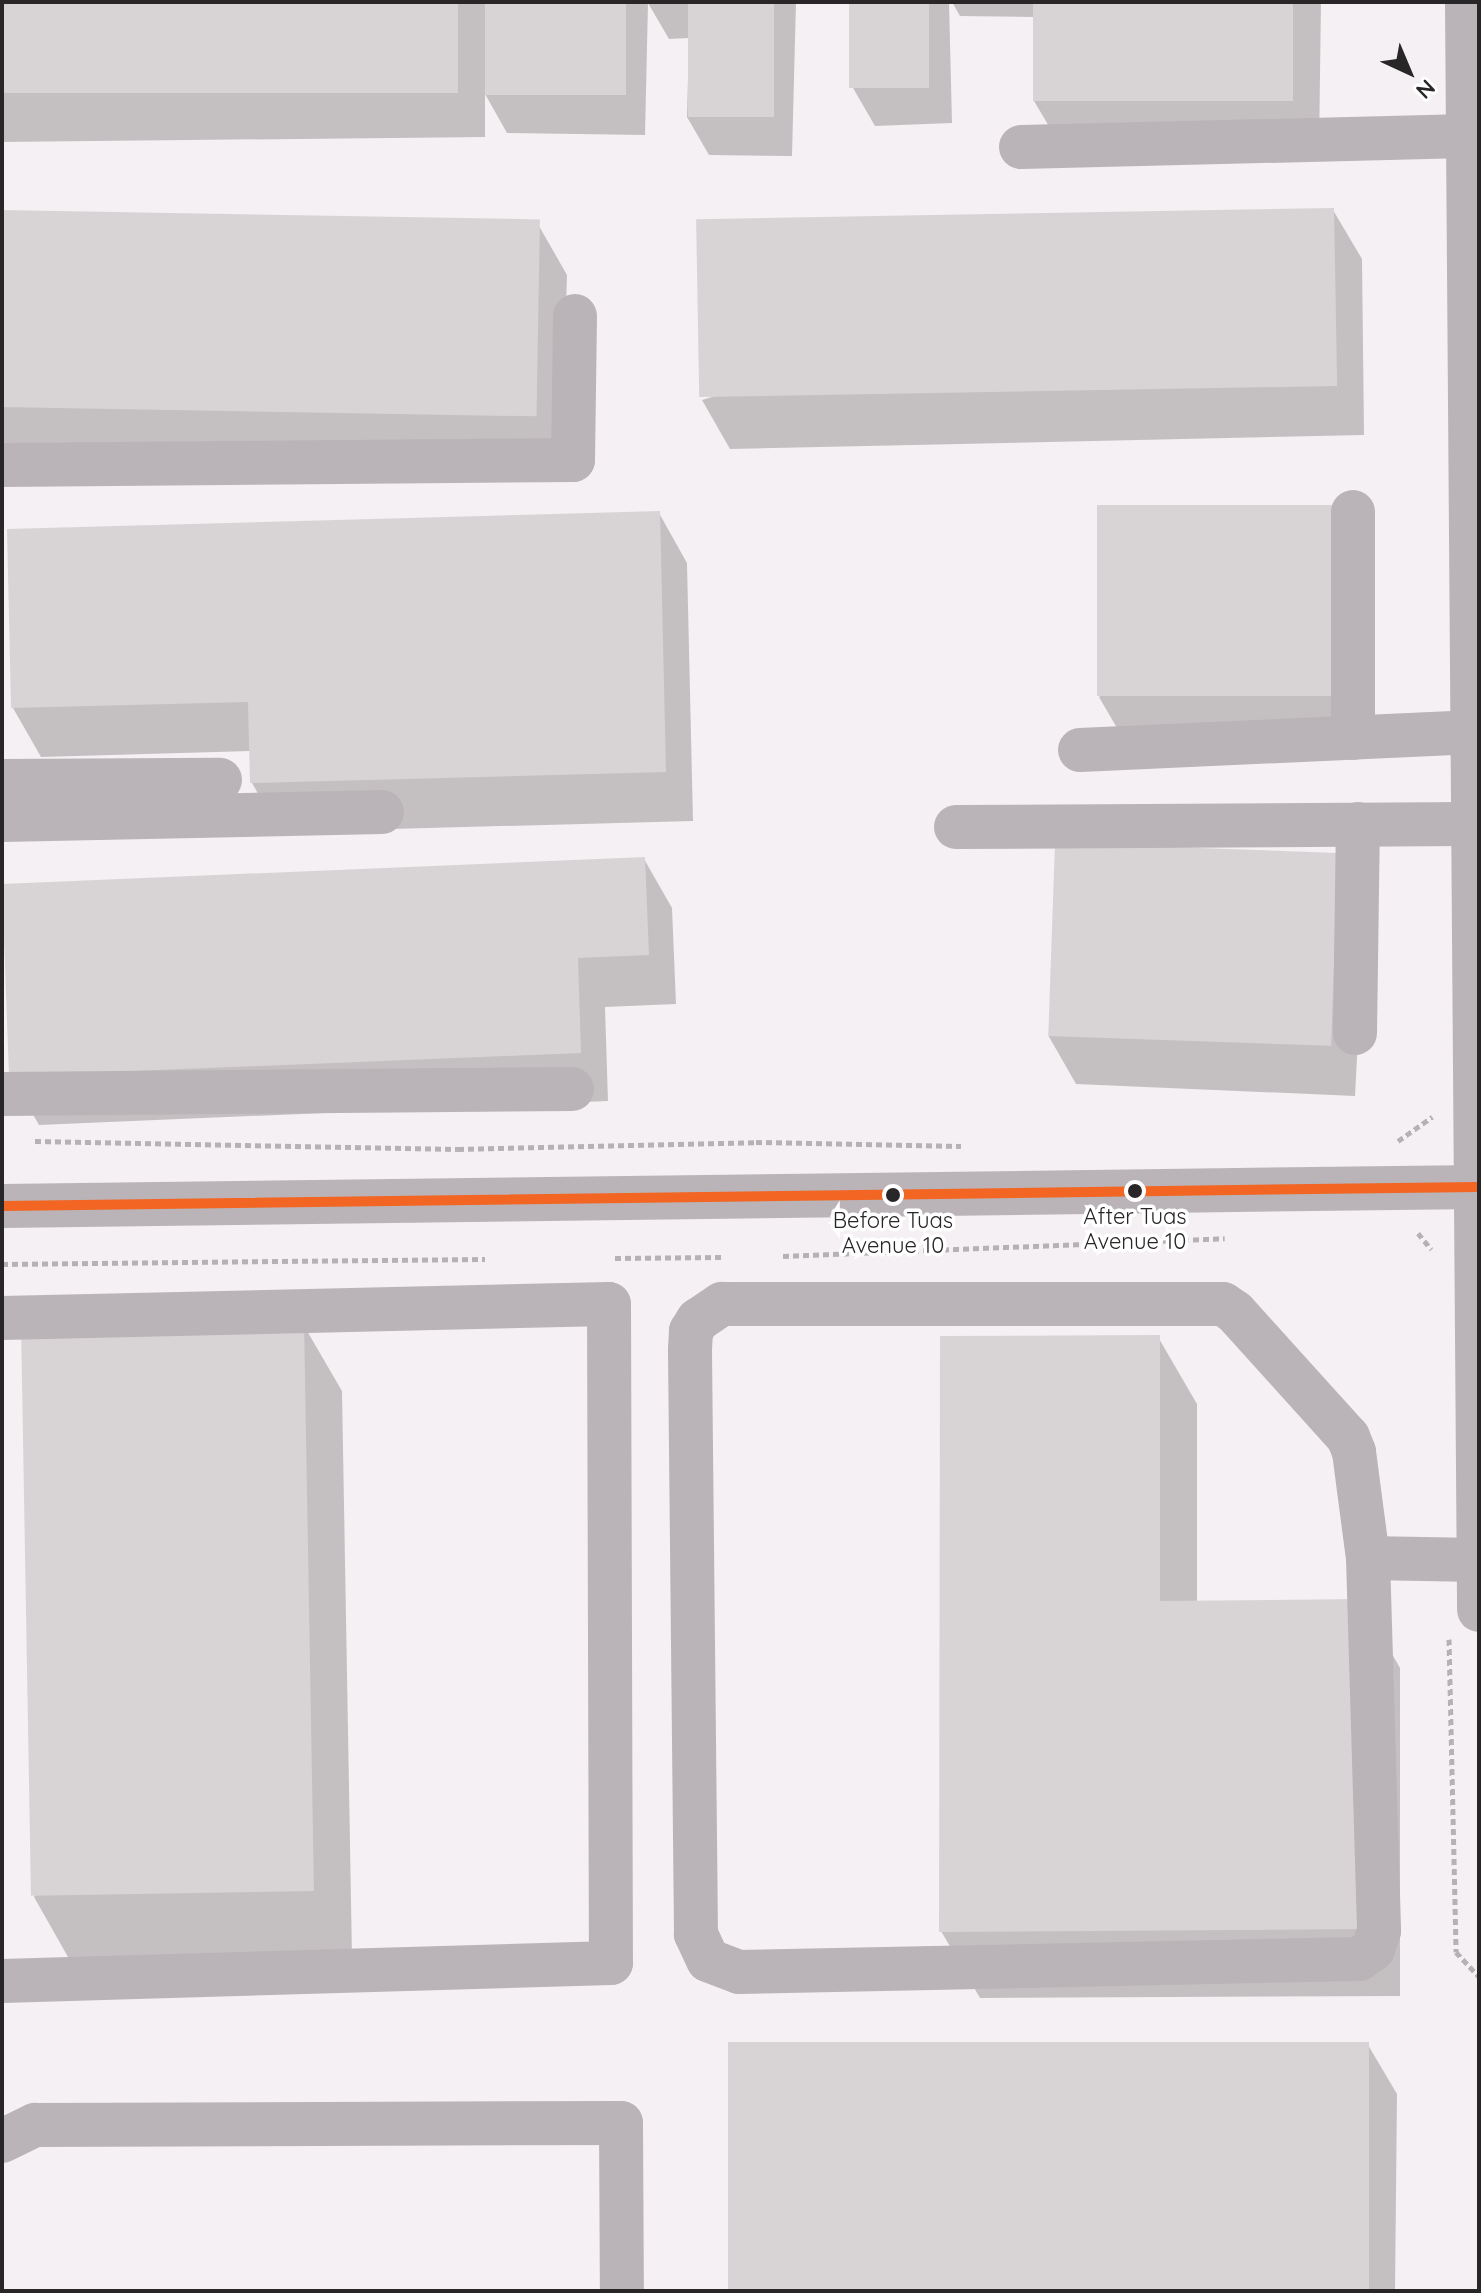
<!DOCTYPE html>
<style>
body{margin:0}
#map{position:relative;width:1481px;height:2293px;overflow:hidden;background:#f5f0f3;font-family:Quicksand,sans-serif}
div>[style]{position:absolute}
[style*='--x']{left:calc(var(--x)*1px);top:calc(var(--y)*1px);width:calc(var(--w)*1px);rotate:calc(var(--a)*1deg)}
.shadow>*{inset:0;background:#0003}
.building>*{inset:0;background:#d8d4d6;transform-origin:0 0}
.path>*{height:5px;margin-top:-2.5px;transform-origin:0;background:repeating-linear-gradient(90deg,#b5b1b4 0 6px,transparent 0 10px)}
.minor>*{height:44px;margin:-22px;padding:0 22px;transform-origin:22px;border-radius:22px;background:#bab4b8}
.bus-1>*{height:10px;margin:-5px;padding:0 5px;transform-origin:5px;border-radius:5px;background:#f26522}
.dots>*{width:22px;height:22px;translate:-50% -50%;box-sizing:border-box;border:4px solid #fff;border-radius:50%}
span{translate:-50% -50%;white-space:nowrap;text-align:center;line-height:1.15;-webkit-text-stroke:7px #fff;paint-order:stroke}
.bus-label{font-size:22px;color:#292628}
.frame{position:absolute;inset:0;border:4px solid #292628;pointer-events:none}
.north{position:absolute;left:1369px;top:32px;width:80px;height:80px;-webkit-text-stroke:6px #fff;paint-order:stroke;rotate:136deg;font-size:22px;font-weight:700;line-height:32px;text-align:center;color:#292628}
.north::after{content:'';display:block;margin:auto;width:28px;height:36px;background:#292628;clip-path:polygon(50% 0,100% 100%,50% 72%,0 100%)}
</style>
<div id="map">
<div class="shadow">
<i style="clip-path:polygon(2px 2px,796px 2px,792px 156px,709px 155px,687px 117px,689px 38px,669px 39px,648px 3px,645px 135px,507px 133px,485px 94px,485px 137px,2px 142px)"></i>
<i style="clip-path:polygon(851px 2px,949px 2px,952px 123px,875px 126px,853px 88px)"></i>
<i style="clip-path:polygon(952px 2px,1321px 2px,1319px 150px,1063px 150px,1034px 101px,1035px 17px,960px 16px)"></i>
<i style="clip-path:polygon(1333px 210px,1362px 259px,1364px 435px,730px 449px,702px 400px)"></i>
<i style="clip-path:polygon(2px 212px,539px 226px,567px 275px,561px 469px,12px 456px,2px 439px)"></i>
<i style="clip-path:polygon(1343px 507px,1372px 745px,1128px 747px,1099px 697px)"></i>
<i style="clip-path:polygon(659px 513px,687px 563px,693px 821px,280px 832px,252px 783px,251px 751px,41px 757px,13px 708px)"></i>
<i style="clip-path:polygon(644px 859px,672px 908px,676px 1004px,605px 1007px,608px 1101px,39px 1125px,11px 1076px)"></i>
<i style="clip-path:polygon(1365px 906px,1355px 1096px,1076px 1084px,1048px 1035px)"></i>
<i style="clip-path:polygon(303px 1324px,342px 1391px,352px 1957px,72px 1964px,34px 1897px)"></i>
<i style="clip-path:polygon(1158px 1337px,1197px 1404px,1197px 1603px,1362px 1601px,1400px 1668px,1400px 1996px,980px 1998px,941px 1931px)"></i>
<i style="clip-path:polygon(1368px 2045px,1397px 2094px,1395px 2291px,727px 2291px)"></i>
</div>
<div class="building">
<i style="left:2px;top:2px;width:456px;height:91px"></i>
<i style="left:485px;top:2px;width:141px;height:93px"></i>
<i style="left:688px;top:2px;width:86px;height:115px"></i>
<i style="left:849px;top:2px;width:80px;height:86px"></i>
<i style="left:1033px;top:2px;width:260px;height:99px"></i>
<i style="left:1334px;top:208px;width:178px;height:638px;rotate:89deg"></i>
<i style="left:2px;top:210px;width:538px;height:197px;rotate:1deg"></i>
<i style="left:1345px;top:505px;width:191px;height:248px;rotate:90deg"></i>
<i style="clip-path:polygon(660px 511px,666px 772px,250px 783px,248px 702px,11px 708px,7px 529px)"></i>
<i style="left:1055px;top:843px;width:283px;height:193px;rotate:2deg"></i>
<i style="clip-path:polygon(645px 857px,649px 955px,578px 958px,581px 1053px,9px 1076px,2px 884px)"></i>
<i style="left:304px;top:1322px;width:569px;height:283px;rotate:89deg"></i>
<i style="clip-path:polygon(1160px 1335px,1160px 1601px,1363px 1599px,1363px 1929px,939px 1932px,940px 1336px)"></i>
<i style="left:728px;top:2042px;width:641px;height:249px"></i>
</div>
<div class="path">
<i style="--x:35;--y:1141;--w:423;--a:1.1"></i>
<i style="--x:458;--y:1149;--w:298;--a:-1.3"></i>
<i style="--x:756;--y:1142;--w:205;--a:1.1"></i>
<i style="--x:1398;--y:1141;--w:42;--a:-35.2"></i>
<i style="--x:1418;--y:1233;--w:21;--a:51"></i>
<i style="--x:783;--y:1256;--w:442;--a:-2.3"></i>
<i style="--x:615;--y:1258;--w:106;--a:-0.5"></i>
<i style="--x:2;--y:1264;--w:483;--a:-0.6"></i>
<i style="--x:1449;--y:1639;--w:313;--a:88.7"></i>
<i style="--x:1456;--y:1952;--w:34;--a:47"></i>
</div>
<div class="minor">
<i style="--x:1467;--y:2;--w:1608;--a:89.57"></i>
<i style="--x:1021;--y:147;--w:446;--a:-1.4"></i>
<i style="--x:2;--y:465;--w:571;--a:-0.5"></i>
<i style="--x:573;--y:460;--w:144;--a:-89.2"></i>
<i style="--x:1353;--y:512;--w:226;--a:90"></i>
<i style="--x:1080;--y:750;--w:390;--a:-2.6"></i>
<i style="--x:2;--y:781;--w:218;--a:-0.3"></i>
<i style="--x:2;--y:820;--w:380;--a:-1.2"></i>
<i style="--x:956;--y:827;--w:515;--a:-0.33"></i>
<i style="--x:1355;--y:1033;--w:209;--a:-89.2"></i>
<i style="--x:2;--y:1094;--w:570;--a:-0.5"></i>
<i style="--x:2;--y:1206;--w:1477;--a:-0.74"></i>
<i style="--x:722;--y:1304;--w:501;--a:0"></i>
<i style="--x:1223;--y:1304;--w:14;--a:34"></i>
<i style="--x:1235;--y:1312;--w:169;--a:47.9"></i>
<i style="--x:1348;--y:1437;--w:16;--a:68"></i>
<i style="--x:1354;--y:1452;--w:107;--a:82.5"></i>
<i style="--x:1368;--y:1558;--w:373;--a:88.3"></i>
<i style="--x:1379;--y:1931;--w:19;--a:108"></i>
<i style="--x:1373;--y:1949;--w:17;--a:144"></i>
<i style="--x:1359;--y:1959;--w:620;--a:178.8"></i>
<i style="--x:739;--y:1972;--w:33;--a:-159"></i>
<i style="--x:708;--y:1960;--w:29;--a:-115"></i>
<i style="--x:696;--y:1934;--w:584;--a:-90.59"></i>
<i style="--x:690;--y:1350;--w:19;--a:-87"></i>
<i style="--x:691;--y:1331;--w:13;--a:-58"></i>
<i style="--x:698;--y:1320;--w:29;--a:-34"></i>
<i style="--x:2;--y:1318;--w:607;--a:-1.32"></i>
<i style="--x:609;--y:1304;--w:659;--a:89.83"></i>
<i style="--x:611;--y:1963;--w:609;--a:178.31"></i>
<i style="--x:1368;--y:1558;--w:110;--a:1"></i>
<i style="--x:2;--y:2141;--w:37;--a:-26"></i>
<i style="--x:35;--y:2125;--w:586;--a:-0.2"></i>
<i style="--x:621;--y:2123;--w:168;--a:89.7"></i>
</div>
<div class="bus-1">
<i style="--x:2;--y:1206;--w:1477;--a:-0.74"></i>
</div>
<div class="dots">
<i style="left:1135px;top:1191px;background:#292628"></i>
<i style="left:893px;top:1195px;background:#292628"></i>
</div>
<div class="bus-label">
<span style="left:1135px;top:1229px">After Tuas<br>Avenue 10</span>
<span style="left:893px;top:1233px">Before Tuas<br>Avenue 10</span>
</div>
<div class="frame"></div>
<div class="north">N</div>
</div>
